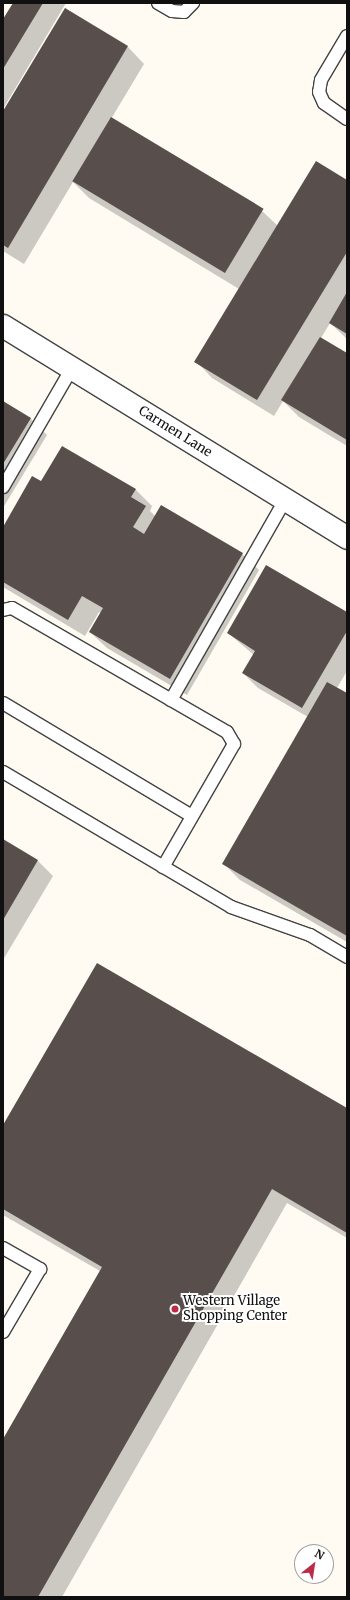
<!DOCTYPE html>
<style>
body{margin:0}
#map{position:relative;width:350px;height:1600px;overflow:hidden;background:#fffbf3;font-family:Merriweather,serif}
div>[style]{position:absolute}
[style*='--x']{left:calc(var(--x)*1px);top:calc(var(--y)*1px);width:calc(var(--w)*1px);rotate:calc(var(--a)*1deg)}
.shadow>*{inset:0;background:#0003}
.building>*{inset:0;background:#584f4d;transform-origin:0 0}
.roads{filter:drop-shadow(1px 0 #434343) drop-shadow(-1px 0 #434343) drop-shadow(0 1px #434343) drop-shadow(0 -1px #434343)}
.service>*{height:12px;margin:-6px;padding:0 6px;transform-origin:6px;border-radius:6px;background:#fff}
.minor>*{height:22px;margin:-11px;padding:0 11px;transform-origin:11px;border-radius:11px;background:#fff}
.dots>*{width:11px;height:11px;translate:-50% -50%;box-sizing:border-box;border:2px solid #fff;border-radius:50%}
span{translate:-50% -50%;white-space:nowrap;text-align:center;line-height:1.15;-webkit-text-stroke:4px #fff;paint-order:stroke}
.street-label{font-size:13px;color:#101010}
.poi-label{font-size:13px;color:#101010}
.left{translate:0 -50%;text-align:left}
.frame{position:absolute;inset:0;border:4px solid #101010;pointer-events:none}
.north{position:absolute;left:294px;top:1544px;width:40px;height:40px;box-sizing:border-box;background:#fff;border:1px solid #9f9f9f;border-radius:50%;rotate:30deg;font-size:11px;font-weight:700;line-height:16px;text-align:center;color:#101010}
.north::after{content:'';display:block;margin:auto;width:14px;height:18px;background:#bc2c48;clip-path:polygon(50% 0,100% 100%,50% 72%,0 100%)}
</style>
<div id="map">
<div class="shadow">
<i style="clip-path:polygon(14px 3px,66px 3px,3px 109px,3px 21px)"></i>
<i style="clip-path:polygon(65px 10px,128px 47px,144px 64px,111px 119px,262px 211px,278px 226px,347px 181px,347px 339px,330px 323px,321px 338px,347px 354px,347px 446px,299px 417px,283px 401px,274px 416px,212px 378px,196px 361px,239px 289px,89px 198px,73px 182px,24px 264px,3px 251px,3px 113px)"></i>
<i style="clip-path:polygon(3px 402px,30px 418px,47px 435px,3px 508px)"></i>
<i style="clip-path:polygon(62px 447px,136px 490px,152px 506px,150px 511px,155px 516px,242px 554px,259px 570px,187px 695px,107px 648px,90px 632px,101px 613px,99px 612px,85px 636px,3px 587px,3px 529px,41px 483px)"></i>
<i style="clip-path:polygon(347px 613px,347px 671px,337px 688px,347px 694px,347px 942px,240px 880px,223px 863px,308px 717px,258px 688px,243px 673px,254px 655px,228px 633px)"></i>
<i style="clip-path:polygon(3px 840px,38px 861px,53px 876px,3px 960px)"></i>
<i style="clip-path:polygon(347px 1110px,347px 1238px,287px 1203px,62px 1597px,3px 1597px,3px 1441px,100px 1271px,3px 1215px,3px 1127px)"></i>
</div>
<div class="building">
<i style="clip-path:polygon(13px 3px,43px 3px,3px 69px,3px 19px)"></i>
<i style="clip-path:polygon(65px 8px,128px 46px,8px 248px,3px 245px,3px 111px)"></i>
<i style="left:111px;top:117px;width:178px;height:75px;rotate:31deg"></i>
<i style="clip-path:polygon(316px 161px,347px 180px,347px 252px,257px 400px,194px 362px)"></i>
<i style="clip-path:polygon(347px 292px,347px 334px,329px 323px)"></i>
<i style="clip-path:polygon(320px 337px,347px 353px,347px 440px,281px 400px)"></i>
<i style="clip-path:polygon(3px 401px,31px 418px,3px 464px)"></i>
<i style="clip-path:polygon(62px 446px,136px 489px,131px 497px,146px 506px,133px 527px,144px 534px,161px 505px,243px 553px,170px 679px,89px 632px,103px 608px,82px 596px,68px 620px,3px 582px,3px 527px,32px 476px,41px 481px)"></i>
<i style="clip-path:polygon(266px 565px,347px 612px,347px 631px,302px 708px,242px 673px,255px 651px,227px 633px)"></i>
<i style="clip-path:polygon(327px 682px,347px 693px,347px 936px,222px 864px)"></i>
<i style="clip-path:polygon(3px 839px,38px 860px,3px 920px)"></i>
<i style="clip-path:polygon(97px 963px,347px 1108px,347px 1233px,272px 1189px,38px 1597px,3px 1597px,3px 1439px,102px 1267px,3px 1209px,3px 1125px)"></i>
</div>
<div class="roads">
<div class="service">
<i style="--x:158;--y:3;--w:16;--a:30"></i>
<i style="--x:172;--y:11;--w:12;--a:5"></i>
<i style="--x:184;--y:12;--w:13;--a:-45"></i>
<i style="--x:347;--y:36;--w:51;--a:120.6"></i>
<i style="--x:321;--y:80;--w:12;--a:99"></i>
<i style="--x:319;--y:92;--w:12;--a:66"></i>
<i style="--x:324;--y:103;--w:28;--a:35"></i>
<i style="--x:3;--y:487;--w:138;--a:-59.9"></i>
<i style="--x:3;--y:610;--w:9;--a:-13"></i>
<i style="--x:12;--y:608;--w:248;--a:30"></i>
<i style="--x:227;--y:732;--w:14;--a:60"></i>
<i style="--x:234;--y:744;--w:142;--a:120"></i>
<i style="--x:171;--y:700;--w:230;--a:-60.3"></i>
<i style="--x:3;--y:703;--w:220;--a:30.9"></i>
<i style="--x:3;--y:772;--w:265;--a:30.6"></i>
<i style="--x:231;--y:907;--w:84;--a:19.5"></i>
<i style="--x:310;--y:935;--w:43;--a:30.7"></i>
<i style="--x:3;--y:1248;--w:43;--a:29.6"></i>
<i style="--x:40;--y:1269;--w:73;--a:120.4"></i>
</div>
<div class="minor">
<i style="--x:3;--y:326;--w:404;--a:31.6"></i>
</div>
</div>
<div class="dots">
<i style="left:175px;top:1309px;background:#bc2c48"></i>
</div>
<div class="street-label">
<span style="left:175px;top:432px;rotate:32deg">Carmen Lane</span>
</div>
<div class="poi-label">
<span class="left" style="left:183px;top:1309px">Western Village<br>Shopping Center</span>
</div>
<div class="frame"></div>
<div class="north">N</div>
</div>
